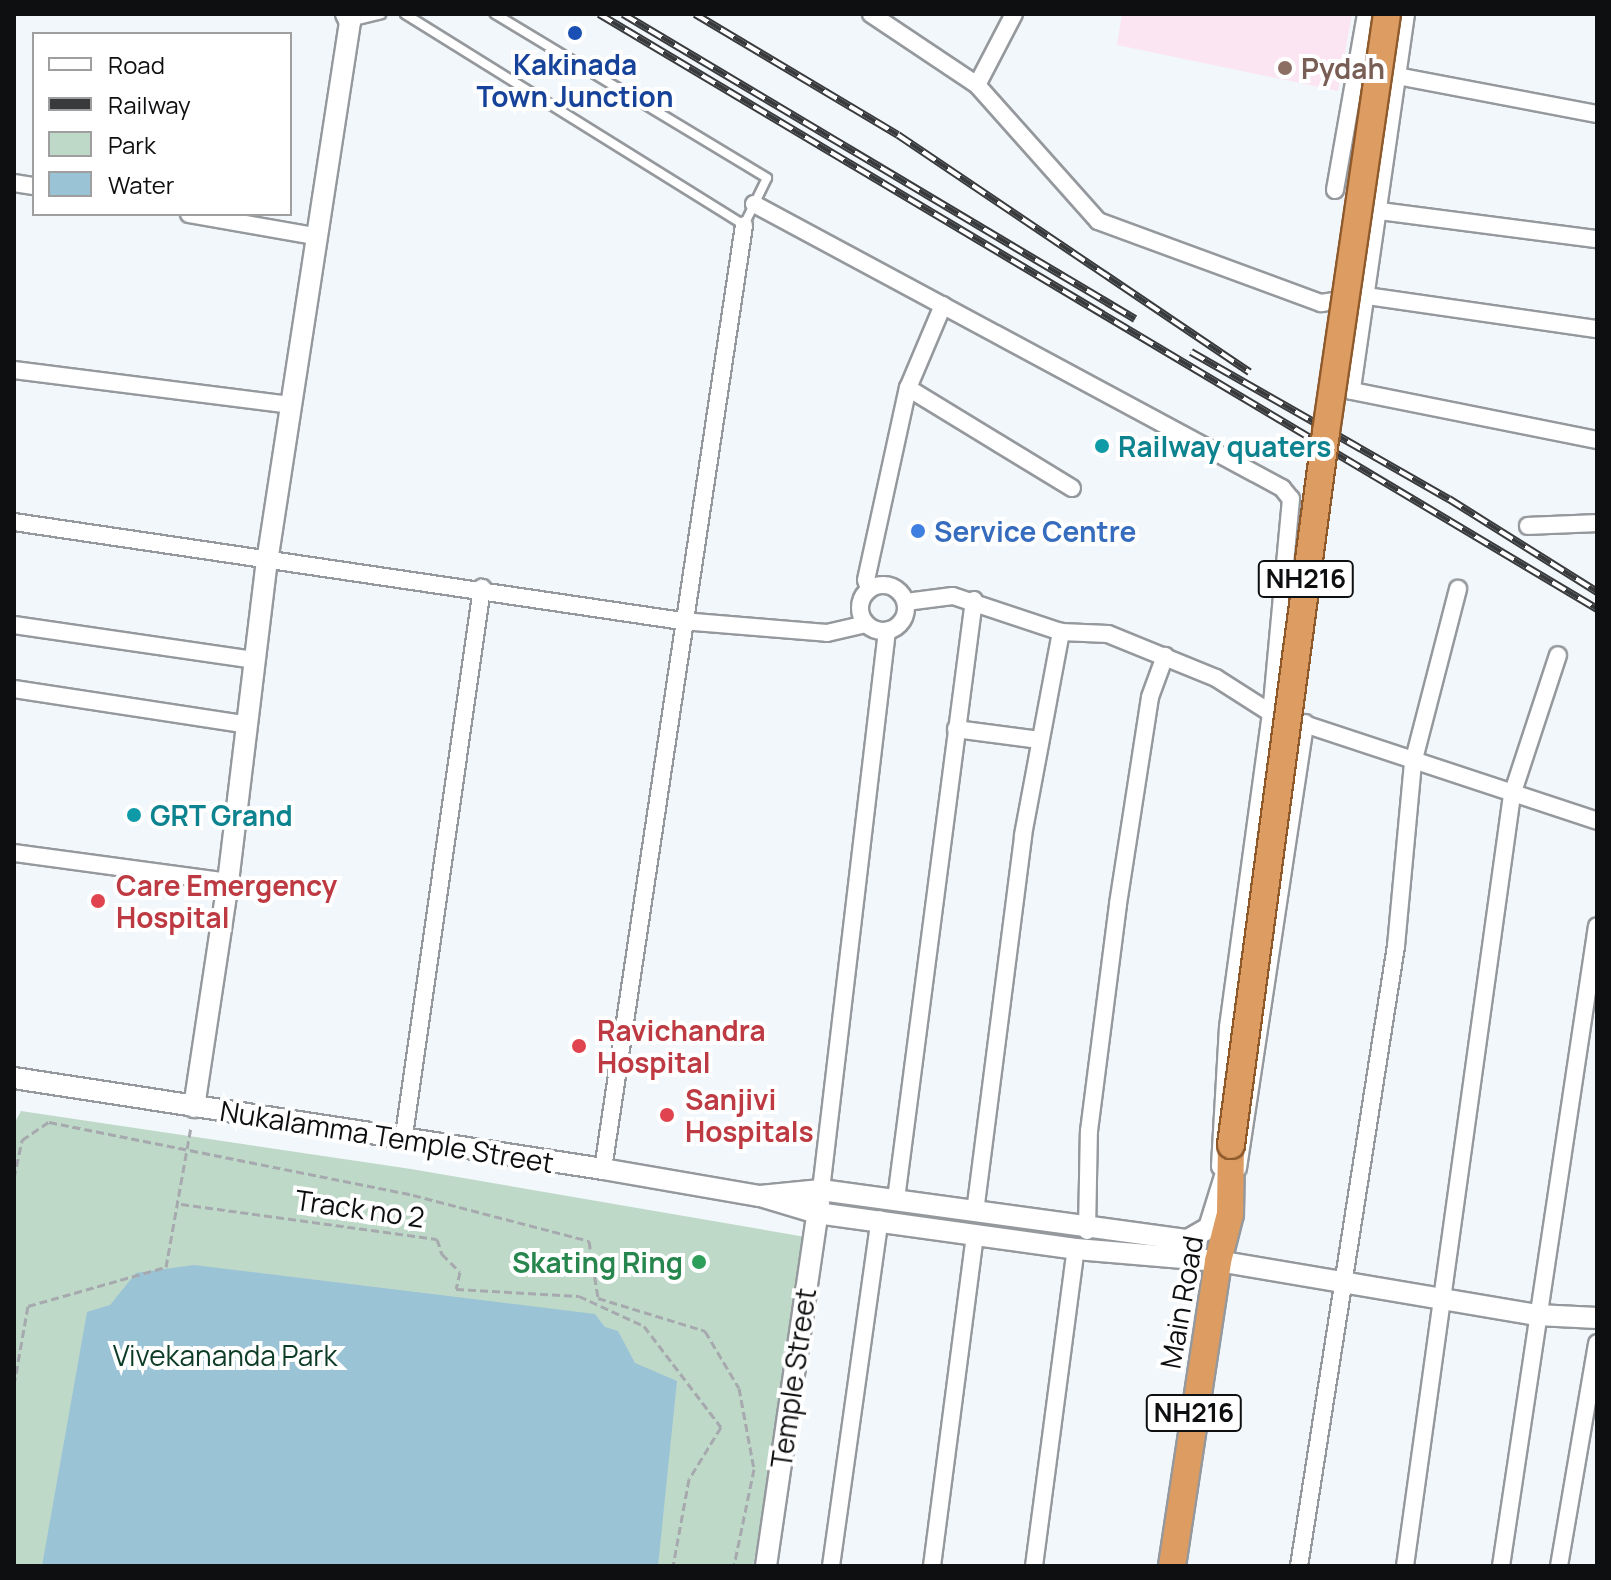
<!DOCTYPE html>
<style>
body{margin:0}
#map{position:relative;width:1611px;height:1580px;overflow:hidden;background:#f2f7fb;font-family:Manrope,sans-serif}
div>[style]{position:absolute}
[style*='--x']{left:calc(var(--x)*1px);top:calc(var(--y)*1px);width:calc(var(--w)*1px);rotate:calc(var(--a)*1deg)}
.education>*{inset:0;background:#fbe5f3}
.green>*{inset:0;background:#bfd9c9}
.water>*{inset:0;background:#9bc3d6}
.path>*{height:3px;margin-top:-1.5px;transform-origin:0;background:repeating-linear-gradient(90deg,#a6a9ad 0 8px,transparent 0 12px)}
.roads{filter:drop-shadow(2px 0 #95999d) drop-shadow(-2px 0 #95999d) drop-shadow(0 2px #95999d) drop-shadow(0 -2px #95999d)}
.service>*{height:8px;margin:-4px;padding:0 4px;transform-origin:4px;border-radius:4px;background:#fff}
.minor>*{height:16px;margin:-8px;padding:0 8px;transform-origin:8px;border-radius:8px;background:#fff}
.minor>.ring{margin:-8px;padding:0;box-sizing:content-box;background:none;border:16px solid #fff;border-radius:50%}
.tertiary>*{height:20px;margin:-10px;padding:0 10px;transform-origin:10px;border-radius:10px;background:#fff}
.trunk>*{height:26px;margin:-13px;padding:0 13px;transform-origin:13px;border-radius:13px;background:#dc9c62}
.rail>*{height:8px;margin-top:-4px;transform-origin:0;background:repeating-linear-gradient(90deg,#fff 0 15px,#383a3c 0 30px);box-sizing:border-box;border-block:2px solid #383a3c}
.bridges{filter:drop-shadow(2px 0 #8e5a2c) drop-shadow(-2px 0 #8e5a2c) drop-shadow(0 2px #8e5a2c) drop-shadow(0 -2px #8e5a2c)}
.trunk-bridge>*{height:26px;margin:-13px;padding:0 13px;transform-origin:13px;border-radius:13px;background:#dc9c62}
.dots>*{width:22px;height:22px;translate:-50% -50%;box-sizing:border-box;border:4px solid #fff;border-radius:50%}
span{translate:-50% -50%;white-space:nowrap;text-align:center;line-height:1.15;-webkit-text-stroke:8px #fff;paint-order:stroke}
.shield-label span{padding:2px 6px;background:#fff;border:2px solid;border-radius:6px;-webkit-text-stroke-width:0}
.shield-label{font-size:26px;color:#0e0f11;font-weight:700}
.transit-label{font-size:28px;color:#164399;font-weight:700}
.education-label{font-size:28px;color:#785e54;font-weight:700}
.left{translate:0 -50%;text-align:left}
.culture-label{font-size:28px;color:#0d838f;font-weight:700}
.shop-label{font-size:28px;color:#366cbe;font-weight:700}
.health-label{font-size:28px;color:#be3a42;font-weight:700}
.street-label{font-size:28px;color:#0e0f11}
.leisure-label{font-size:28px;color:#27864d;font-weight:700}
.right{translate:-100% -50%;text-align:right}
.park-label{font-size:28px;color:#0c3c26}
.frame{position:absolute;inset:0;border:16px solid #0e0f11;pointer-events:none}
.legend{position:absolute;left:32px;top:32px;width:260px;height:184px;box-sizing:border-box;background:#fff;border:2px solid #9f9fa0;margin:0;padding:10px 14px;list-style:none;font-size:24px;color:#0e0f11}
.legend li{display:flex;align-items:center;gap:16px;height:40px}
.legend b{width:40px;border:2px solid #9f9fa0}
</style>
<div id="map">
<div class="education">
<i style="clip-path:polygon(1122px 14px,1352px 14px,1338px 91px,1117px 45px)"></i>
</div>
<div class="green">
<i style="clip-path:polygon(21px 1111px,411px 1169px,817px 1239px,753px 1566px,14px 1566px,14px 1124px)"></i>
</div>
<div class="water">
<i style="clip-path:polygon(194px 1265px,595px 1314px,605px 1327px,618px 1331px,635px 1363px,677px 1381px,658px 1566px,42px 1566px,87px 1312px,110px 1305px,136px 1273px)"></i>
</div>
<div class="path">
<i style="--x:14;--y:1178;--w:39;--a:-78"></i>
<i style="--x:22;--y:1140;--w:32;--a:-34"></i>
<i style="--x:49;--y:1122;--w:371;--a:11.3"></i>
<i style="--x:413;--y:1195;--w:182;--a:14.6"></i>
<i style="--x:589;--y:1241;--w:58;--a:81"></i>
<i style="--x:598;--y:1298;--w:112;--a:17.1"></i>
<i style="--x:705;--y:1331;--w:66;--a:59.2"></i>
<i style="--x:739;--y:1388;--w:82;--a:79.5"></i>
<i style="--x:754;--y:1469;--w:99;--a:101.7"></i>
<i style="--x:181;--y:1204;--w:258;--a:7.8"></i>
<i style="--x:437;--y:1239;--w:16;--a:72"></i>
<i style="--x:442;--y:1254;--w:25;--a:45"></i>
<i style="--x:460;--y:1272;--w:17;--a:103"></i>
<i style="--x:456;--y:1289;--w:123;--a:3.3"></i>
<i style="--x:579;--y:1296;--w:72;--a:24.8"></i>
<i style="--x:644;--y:1326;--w:127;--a:52.7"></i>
<i style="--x:721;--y:1427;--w:61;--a:121.6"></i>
<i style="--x:689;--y:1479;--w:88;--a:100.4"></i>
<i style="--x:14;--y:1385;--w:80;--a:-80"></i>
<i style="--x:28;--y:1306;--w:143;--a:-15.8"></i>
<i style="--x:166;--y:1267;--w:143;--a:-79.9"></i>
</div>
<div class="roads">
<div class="service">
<i style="--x:405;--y:14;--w:399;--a:31.9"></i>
<i style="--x:744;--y:225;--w:52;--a:-63.9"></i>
<i style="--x:767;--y:178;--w:318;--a:-148.9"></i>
<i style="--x:350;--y:22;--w:32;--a:-14"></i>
</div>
<div class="minor">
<i style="--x:871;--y:14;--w:128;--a:33.8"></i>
<i style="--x:977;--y:85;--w:182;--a:48.3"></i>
<i style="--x:1098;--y:221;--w:238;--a:20.2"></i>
<i style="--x:1321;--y:303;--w:47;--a:-8.7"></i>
<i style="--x:1367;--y:296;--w:232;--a:8.2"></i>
<i style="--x:1406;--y:14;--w:381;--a:98.2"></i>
<i style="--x:1352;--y:391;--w:250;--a:11.3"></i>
<i style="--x:1397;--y:76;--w:204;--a:10.8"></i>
<i style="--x:977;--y:85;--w:80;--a:-62.5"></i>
<i style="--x:14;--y:183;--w:20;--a:9"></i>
<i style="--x:1335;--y:190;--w:179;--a:-80"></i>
<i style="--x:754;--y:204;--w:600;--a:28.27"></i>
<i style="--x:1282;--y:488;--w:14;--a:51"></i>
<i style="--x:1291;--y:499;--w:215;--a:95.3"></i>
<i style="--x:1271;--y:713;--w:317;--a:97.8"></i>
<i style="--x:1228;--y:1027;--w:140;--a:93.3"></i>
<i style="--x:1380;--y:211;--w:219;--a:7.4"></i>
<i style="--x:189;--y:214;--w:127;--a:10"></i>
<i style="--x:14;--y:370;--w:280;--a:7.2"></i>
<i style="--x:908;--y:388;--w:192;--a:31.4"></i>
<i style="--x:14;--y:522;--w:675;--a:8.43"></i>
<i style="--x:682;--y:621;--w:145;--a:4.7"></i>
<i style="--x:827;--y:633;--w:40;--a:-13"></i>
<i style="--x:1528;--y:526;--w:69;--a:-2.5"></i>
<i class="ring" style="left:860px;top:585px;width:30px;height:30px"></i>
<i style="--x:869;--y:589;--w:9;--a:-108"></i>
<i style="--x:866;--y:580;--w:197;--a:-77.7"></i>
<i style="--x:908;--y:388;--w:90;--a:-67.1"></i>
<i style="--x:906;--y:602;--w:47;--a:-7.3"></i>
<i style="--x:953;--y:596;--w:114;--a:18.4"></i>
<i style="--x:1061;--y:632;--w:47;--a:2.4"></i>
<i style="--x:1108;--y:634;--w:117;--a:22.2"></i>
<i style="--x:1216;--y:678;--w:65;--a:32.5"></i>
<i style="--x:1271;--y:713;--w:343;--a:18.3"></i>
<i style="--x:14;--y:625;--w:242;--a:8.3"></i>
<i style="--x:14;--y:689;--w:233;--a:8.7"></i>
<i style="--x:956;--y:729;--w:84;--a:7.5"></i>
<i style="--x:14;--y:853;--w:216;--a:7.7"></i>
<i style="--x:403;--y:1142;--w:560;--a:-81.88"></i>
<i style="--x:1238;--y:1168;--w:450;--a:-81.4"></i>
<i style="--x:603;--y:1169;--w:954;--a:-81.5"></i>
<i style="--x:821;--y:1190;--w:563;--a:-83.27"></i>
<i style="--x:896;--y:1199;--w:604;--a:-82.58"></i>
<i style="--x:975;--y:1212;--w:380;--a:-82.7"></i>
<i style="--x:1023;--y:835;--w:207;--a:-79.4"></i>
<i style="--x:1087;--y:1231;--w:100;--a:-88.9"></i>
<i style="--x:1089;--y:1131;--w:229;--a:-82.7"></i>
<i style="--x:1118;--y:904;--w:209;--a:-81.2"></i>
<i style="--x:1150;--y:697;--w:44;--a:-69.9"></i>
<i style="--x:831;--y:1566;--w:350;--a:-82"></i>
<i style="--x:932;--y:1566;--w:335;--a:-82.6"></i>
<i style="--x:1034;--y:1566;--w:320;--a:-82.5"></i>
<i style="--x:1299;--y:1566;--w:628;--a:-81.11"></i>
<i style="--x:1396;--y:946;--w:184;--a:-84.7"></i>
<i style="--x:1413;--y:763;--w:180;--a:-75.5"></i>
<i style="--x:1405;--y:1566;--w:778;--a:-82.1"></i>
<i style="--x:1512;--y:795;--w:147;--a:-71.8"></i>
<i style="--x:1501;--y:1566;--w:647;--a:-81.47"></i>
<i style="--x:1559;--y:1566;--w:226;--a:-80.3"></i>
</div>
<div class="tertiary">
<i style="--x:14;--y:1078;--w:596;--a:8.78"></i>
<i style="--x:603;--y:1169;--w:159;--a:9.8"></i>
<i style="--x:760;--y:1196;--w:59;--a:16.6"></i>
<i style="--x:817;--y:1213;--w:261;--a:7.9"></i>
<i style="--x:1076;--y:1249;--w:143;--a:4.8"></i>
<i style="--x:1218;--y:1261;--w:324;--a:9.6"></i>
<i style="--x:1537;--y:1315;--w:60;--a:2.9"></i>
<i style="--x:194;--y:1107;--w:228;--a:-81.4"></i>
<i style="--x:228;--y:882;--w:322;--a:-83.1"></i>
<i style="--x:267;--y:562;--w:546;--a:-81.26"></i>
<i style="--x:350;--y:22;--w:9;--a:-117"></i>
<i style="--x:760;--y:1196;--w:61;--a:-5.6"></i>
<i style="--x:821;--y:1190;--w:370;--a:7.8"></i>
<i style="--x:1188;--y:1240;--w:24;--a:-30"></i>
<i style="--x:1209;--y:1228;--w:58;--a:-72.8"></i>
<i style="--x:766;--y:1566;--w:368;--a:-81.7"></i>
</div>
<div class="trunk">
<i style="--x:1172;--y:1566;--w:308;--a:-81.4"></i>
<i style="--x:1218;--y:1261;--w:49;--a:-75.7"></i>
<i style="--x:1230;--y:1214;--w:69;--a:-89.2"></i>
</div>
</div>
<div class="rail">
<i style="--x:599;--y:14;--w:1162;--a:30.8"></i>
<i style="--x:623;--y:14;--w:596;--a:30.78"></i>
<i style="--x:695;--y:14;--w:236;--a:30.8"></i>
<i style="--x:898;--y:135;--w:424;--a:34"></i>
<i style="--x:1191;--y:352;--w:297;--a:29.7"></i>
<i style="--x:1449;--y:499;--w:175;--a:32.1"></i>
</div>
<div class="bridges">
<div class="trunk-bridge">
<i style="--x:1231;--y:1145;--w:719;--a:-82.41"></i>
<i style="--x:1326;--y:432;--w:422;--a:-81.7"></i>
</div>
</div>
<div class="dots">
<i style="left:575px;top:33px;background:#1a4fb4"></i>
<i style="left:1285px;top:68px;background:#8d6e63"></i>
<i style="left:1102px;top:446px;background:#0f9aa8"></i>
<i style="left:918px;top:531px;background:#3f7fe0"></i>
<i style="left:134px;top:815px;background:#0f9aa8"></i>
<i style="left:98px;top:901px;background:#e0444e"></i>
<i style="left:579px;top:1046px;background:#e0444e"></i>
<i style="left:667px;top:1115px;background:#e0444e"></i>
<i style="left:699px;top:1262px;background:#2e9e5b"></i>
</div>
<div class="shield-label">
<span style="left:1306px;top:579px">NH216</span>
<span style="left:1194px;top:1413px">NH216</span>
</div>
<div class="transit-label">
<span style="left:575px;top:80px">Kakinada<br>Town Junction</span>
</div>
<div class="education-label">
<span class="left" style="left:1301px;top:68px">Pydah</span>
</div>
<div class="culture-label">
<span class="left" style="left:1118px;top:446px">Railway quaters</span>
<span class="left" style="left:150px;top:815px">GRT Grand</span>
</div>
<div class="shop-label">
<span class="left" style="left:934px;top:531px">Service Centre</span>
</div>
<div class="health-label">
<span class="left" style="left:116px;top:901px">Care Emergency<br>Hospital</span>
<span class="left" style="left:597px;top:1046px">Ravichandra<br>Hospital</span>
<span class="left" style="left:685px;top:1115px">Sanjivi<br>Hospitals</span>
</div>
<div class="street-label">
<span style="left:387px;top:1136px;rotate:9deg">Nukalamma Temple Street</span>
<span style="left:360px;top:1208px;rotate:8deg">Track no 2</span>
<span style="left:1181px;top:1302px;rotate:-80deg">Main Road</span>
<span style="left:793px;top:1378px;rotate:-82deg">Temple Street</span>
</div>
<div class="leisure-label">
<span class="right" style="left:683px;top:1262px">Skating Ring</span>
</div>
<div class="park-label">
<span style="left:225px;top:1355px">Vivekananda Park</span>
</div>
<div class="frame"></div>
<ul class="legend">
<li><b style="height:10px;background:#fff"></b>Road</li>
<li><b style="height:10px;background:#383a3c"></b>Railway</li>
<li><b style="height:22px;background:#bfd9c9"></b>Park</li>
<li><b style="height:22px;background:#9bc3d6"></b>Water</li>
</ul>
</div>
